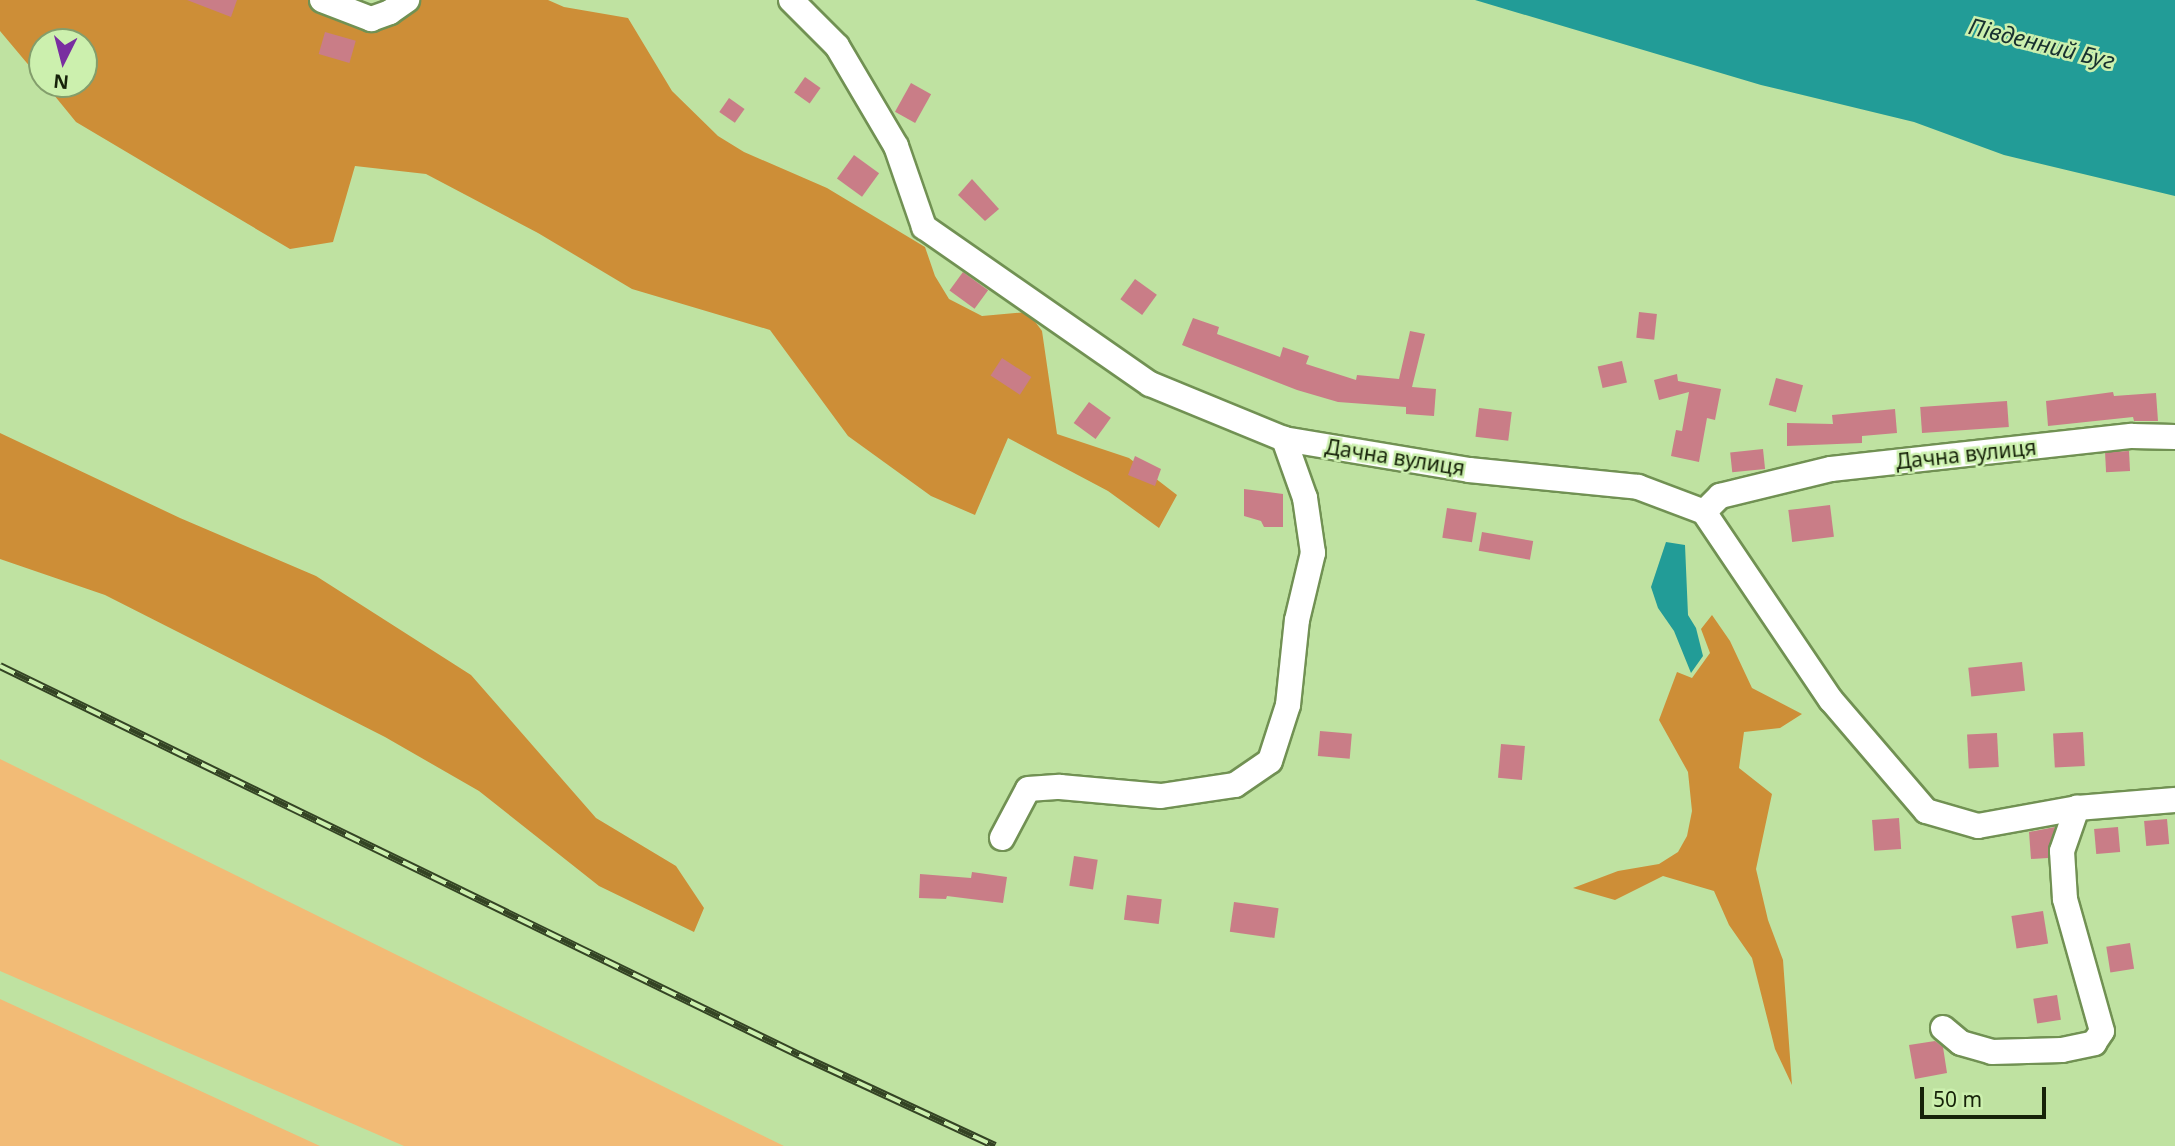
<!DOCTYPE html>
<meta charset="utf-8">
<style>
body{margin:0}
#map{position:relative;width:2175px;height:1146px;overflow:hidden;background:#bfe2a1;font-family:"Noto Sans",sans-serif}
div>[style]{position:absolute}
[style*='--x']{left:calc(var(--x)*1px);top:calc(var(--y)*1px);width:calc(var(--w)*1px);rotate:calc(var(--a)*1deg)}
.green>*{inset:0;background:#f2bb76}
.forest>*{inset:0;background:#cd8e37}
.water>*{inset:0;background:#229c97}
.building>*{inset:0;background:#c97d87;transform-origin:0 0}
.roads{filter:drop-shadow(2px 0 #719153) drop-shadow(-2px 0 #719153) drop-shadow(0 2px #719153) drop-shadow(0 -2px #719153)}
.minor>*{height:24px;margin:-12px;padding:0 12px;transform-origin:12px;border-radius:12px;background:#fff}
.rail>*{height:8px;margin-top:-4px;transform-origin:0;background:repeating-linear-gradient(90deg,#ccf0ae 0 16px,#344424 0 32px);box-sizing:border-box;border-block:2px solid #344424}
span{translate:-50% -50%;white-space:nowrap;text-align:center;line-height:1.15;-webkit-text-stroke:5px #ccf0ae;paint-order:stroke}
.street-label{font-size:21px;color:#162209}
.water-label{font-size:23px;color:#183130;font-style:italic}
.north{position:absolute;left:28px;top:28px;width:70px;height:70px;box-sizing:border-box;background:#ccf0ae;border:2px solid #839e6c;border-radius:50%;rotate:186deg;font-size:19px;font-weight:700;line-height:28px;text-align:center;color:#162209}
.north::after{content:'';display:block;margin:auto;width:24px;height:32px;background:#792ea0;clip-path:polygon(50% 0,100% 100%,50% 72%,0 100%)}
.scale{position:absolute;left:1920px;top:1087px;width:126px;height:32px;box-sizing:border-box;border:4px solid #162209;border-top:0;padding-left:9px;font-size:21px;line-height:24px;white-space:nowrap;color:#162209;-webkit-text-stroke:5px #ccf0ae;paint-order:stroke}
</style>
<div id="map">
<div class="green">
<i style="clip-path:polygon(0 759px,784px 1146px,404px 1146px,0 971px)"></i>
<i style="clip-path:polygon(0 999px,320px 1146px,0 1146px)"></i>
</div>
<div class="forest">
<i style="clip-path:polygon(0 0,316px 0,392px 13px,419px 0,548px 0,564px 7px,628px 18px,672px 91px,718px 136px,744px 152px,827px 188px,925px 247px,935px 276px,949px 299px,982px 316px,1028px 312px,1042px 331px,1057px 434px,1129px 458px,1177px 495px,1159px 528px,1108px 491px,1008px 438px,975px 515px,931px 496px,848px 436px,770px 330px,632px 289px,538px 233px,426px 174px,355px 166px,333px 242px,290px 249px,76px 122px,45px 84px,84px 84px,84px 42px,42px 42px,42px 81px,0 31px)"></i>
<i style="clip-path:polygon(0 433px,180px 518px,316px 576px,471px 675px,596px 818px,676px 866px,704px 908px,694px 932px,599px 886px,479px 791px,385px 737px,105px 595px,0 559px)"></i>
<i style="clip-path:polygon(1712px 615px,1730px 641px,1752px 688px,1802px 714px,1780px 728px,1744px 732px,1739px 768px,1772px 794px,1756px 869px,1768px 920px,1783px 960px,1792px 1085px,1775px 1049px,1752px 958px,1729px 925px,1714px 891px,1663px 876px,1615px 900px,1573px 888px,1618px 871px,1659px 864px,1678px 852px,1687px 836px,1692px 811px,1688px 772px,1659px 720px,1677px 672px,1692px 678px,1710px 653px,1701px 629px)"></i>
</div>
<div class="water">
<i style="clip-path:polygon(1475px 0,2175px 0,2175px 196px,2004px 155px,1914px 122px,1761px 85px)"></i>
<i style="clip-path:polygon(1666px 542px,1685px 545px,1688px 615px,1696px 628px,1703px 656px,1691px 673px,1674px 631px,1658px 608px,1651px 587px)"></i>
</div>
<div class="building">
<i style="clip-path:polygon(187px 0,237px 0,231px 17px)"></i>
<i style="left:325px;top:32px;width:32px;height:23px;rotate:16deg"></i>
<i style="left:805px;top:77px;width:19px;height:19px;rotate:35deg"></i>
<i style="left:911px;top:83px;width:23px;height:33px;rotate:29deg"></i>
<i style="left:729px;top:98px;width:19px;height:17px;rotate:35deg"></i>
<i style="left:854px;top:155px;width:31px;height:29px;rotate:36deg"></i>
<i style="clip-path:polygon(972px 179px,999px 209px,985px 221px,958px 195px)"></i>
<i style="left:963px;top:272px;width:31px;height:23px;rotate:36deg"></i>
<i style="left:1135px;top:279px;width:27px;height:25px;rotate:36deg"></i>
<i style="left:1639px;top:312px;width:18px;height:26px;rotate:6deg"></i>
<i style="clip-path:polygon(1193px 318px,1219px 327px,1217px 334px,1280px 357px,1283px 347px,1309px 356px,1306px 364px,1356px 380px,1357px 375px,1399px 379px,1410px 331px,1425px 334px,1412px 387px,1436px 389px,1434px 416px,1406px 414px,1406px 407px,1338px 402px,1297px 390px,1182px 345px)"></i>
<i style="left:1002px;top:358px;width:35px;height:21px;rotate:33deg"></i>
<i style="left:1622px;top:361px;width:22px;height:25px;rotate:77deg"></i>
<i style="clip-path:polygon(1677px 374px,1678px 381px,1721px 389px,1715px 420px,1707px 418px,1699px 462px,1671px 456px,1676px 430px,1682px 431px,1689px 392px,1659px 400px,1654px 380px)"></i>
<i style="left:1776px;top:378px;width:28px;height:28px;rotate:15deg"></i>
<i style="clip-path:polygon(2113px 392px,2114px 396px,2156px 393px,2158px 421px,2134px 421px,2133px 417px,2048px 426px,2046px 401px)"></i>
<i style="left:2007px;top:401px;width:26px;height:87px;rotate:86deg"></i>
<i style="left:1089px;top:402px;width:27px;height:26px;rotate:36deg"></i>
<i style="left:1479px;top:408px;width:33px;height:29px;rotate:7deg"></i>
<i style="clip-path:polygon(1895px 409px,1897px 433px,1862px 436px,1862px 443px,1787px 446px,1787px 423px,1833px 424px,1832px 415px)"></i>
<i style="left:1763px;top:449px;width:20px;height:33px;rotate:84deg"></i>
<i style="left:2129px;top:451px;width:20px;height:24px;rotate:87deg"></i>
<i style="clip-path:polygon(1135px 456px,1161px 469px,1155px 486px,1128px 475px)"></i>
<i style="clip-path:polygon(1244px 489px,1283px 494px,1283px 527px,1264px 527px,1261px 521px,1244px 516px)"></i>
<i style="left:1830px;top:505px;width:32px;height:42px;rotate:83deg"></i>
<i style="left:1447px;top:508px;width:30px;height:30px;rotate:9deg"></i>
<i style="left:1482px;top:532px;width:52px;height:19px;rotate:10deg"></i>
<i style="left:2022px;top:662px;width:29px;height:54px;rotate:84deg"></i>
<i style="left:1320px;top:731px;width:32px;height:25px;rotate:5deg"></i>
<i style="left:2083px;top:732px;width:34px;height:30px;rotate:87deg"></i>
<i style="left:1997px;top:733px;width:34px;height:30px;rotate:87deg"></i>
<i style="left:1501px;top:744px;width:24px;height:34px;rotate:5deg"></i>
<i style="left:1899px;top:818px;width:31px;height:27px;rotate:86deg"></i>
<i style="left:2167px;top:819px;width:25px;height:23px;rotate:85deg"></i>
<i style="clip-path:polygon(2055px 827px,2048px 858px,2031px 859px,2029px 832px)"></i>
<i style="left:2118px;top:827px;width:25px;height:24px;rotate:85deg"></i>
<i style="left:1074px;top:856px;width:24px;height:30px;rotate:9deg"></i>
<i style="clip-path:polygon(972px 872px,1007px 877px,1003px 903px,947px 896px,946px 899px,919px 898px,920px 874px,971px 878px)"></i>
<i style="left:1127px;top:895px;width:35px;height:25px;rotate:7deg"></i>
<i style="left:1234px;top:902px;width:45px;height:30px;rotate:8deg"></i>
<i style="left:2043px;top:911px;width:33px;height:32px;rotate:81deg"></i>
<i style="left:2130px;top:943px;width:26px;height:24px;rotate:81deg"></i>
<i style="left:2057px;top:995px;width:25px;height:24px;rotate:81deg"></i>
<i style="clip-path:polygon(1935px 1041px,1943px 1047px,1947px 1073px,1915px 1079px,1909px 1045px)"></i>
</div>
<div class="roads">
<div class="minor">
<i style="--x:322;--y:0;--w:53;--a:21.2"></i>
<i style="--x:371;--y:19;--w:20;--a:-20"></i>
<i style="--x:390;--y:12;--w:21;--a:-35"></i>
<i style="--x:791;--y:0;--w:65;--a:45"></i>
<i style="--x:837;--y:46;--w:116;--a:59.5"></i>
<i style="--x:896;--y:146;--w:86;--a:70.9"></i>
<i style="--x:924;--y:227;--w:275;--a:34.8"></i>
<i style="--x:1150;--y:384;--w:145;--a:22.3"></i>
<i style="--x:1284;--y:439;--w:188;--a:9.5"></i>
<i style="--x:1469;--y:470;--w:170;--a:5.7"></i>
<i style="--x:1638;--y:487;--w:71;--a:20.7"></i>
<i style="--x:1704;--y:512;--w:227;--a:56"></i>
<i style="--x:1831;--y:700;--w:146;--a:49.4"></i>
<i style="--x:1926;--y:811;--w:54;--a:16.1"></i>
<i style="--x:1978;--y:826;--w:101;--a:-10.3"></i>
<i style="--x:2077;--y:808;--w:98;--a:-4.7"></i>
<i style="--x:1704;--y:512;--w:23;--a:-45"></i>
<i style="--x:1720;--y:496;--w:114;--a:-13.7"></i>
<i style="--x:1831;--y:469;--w:303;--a:-6.3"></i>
<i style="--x:2132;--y:436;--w:43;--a:1.3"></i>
<i style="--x:1002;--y:838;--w:55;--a:-62"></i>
<i style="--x:1028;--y:789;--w:32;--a:-4"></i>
<i style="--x:1060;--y:787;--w:101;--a:5.1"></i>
<i style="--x:1161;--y:796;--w:75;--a:-8.5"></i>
<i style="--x:1235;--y:785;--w:42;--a:-34.4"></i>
<i style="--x:1270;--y:761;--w:59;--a:-72.2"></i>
<i style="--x:1288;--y:705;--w:85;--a:-84"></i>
<i style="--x:1297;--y:620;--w:69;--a:-76.6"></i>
<i style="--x:1313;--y:553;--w:56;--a:-98.3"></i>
<i style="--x:1305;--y:498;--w:63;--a:-109.6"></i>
<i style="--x:1943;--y:1028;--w:23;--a:40"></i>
<i style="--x:1961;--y:1043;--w:32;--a:16"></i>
<i style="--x:1992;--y:1052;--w:70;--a:-1.6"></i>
<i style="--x:2062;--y:1050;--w:33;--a:-12"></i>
<i style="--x:2094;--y:1043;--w:14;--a:-56"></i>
<i style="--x:2102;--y:1031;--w:137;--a:-105.7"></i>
<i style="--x:2065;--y:899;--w:48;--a:-93.6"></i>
<i style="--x:2062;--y:851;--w:46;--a:-70.8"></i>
</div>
</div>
<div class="rail">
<i style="--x:0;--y:666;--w:889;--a:25.96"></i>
<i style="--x:799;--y:1055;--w:216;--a:24.9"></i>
</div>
<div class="street-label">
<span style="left:1966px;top:454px;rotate:-6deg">Дачна вулиця</span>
<span style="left:1395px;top:457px;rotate:9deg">Дачна вулиця</span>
</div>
<div class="water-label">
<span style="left:2042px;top:43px;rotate:14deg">Південний Буг</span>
</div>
<div class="north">N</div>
<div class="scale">50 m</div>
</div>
